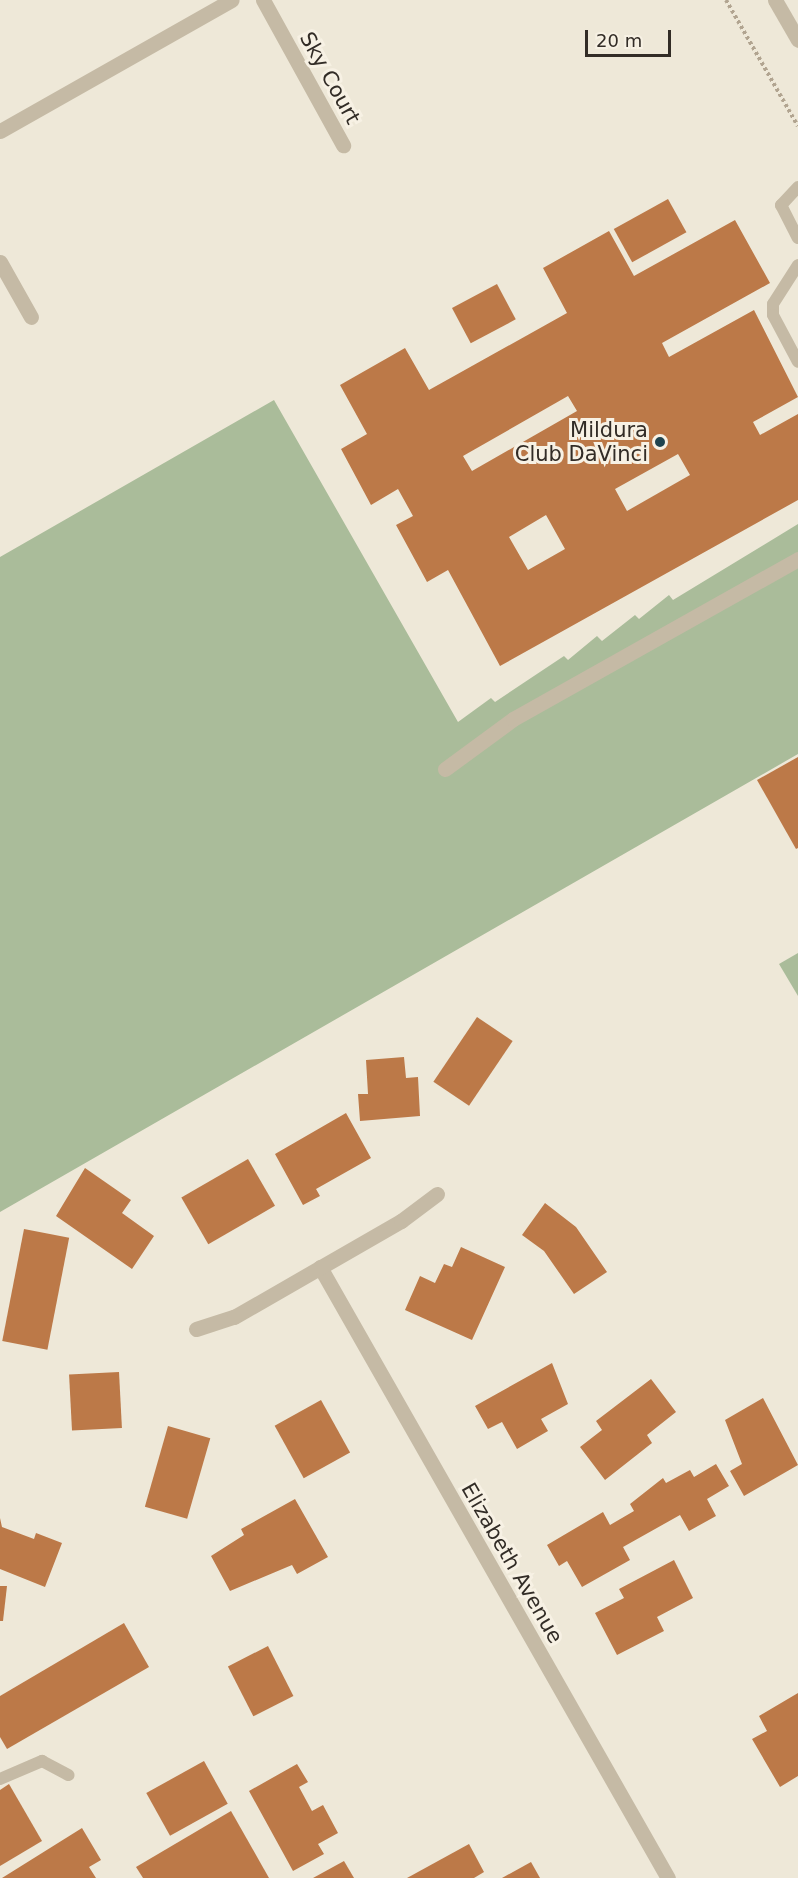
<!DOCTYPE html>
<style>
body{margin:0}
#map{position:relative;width:798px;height:1878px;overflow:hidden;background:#eee8d8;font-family:"DejaVu Sans",sans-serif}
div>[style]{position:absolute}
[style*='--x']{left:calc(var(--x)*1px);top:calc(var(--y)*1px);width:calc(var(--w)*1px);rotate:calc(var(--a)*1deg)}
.green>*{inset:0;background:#aabc9a}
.building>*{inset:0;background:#bc7948;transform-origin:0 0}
.path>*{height:4px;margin-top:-2px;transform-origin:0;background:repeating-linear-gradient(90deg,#b1a490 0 3px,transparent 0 6px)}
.lane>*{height:12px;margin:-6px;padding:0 6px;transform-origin:6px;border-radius:6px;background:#c5baa5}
.street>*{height:15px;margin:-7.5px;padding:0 7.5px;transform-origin:7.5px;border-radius:7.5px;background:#c5baa5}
.dots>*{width:16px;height:16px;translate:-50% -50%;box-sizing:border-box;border:3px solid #f7f1e4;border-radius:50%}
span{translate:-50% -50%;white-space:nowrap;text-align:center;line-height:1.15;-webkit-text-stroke:6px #f7f1e4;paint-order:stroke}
.street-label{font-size:21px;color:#322c26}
.poi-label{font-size:21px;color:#322c26}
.right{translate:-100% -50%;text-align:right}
.scale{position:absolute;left:585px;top:30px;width:86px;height:27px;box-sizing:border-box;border:3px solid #322c26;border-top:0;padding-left:8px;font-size:18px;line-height:21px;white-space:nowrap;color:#322c26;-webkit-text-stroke:4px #f7f1e4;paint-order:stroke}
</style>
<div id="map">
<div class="green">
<i style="clip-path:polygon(274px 400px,458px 722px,491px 698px,495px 702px,564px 656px,568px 660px,597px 636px,602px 641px,635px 615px,639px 619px,669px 595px,673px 600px,798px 524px,798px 754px,0 1212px,0 557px)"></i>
<i style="clip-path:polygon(798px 953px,798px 996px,779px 964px)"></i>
</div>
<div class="building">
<i style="left:668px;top:199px;width:38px;height:62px;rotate:61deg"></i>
<i style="clip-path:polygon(evenodd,735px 220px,770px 283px,662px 343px,669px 357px,754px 310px,798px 397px,753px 422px,760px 435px,798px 414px,798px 500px,500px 666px,448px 570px,427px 582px,396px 525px,413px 516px,398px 489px,371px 505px,341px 449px,367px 434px,340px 385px,405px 348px,429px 390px,567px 313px,543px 268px,609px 231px,634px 276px,735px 220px,568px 396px,577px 411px,472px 471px,463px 456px,568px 396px,735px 220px,678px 454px,690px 475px,627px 511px,615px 489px,678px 454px,735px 220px,546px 515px,565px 549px,528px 570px,509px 537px,546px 515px)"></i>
<i style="left:497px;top:284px;width:40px;height:51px;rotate:62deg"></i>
<i style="clip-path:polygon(798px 757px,798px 848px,796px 849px,757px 780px)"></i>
<i style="left:477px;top:1017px;width:43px;height:78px;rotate:34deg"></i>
<i style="clip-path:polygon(404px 1057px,406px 1078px,418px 1077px,420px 1116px,360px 1121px,358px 1094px,368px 1094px,366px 1060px)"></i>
<i style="clip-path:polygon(346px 1113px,371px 1158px,316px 1189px,320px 1196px,303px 1205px,275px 1154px)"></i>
<i style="left:248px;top:1159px;width:54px;height:77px;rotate:60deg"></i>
<i style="clip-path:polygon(85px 1168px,131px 1200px,122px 1213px,154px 1236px,132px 1269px,56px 1216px)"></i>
<i style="clip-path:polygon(545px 1203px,576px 1227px,607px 1272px,574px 1294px,544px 1251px,522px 1235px)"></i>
<i style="left:24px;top:1229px;width:46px;height:114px;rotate:11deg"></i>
<i style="clip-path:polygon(461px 1247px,505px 1267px,472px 1340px,405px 1310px,420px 1276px,435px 1283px,444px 1264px,452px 1267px)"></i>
<i style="clip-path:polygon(552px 1363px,568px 1404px,541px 1419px,548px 1431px,517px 1449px,502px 1422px,488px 1429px,475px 1406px)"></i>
<i style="left:119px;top:1372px;width:56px;height:50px;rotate:87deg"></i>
<i style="clip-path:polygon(651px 1379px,676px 1412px,647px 1435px,652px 1443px,605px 1480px,580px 1447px,602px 1430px,596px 1421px)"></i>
<i style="clip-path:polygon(763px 1398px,798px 1465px,744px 1496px,730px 1471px,742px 1464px,725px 1420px)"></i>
<i style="left:321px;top:1400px;width:60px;height:53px;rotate:61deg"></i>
<i style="left:168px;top:1426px;width:44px;height:84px;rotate:16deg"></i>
<i style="clip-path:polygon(716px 1464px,729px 1486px,707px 1499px,716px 1516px,689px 1531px,680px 1515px,623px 1547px,630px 1560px,582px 1587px,567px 1561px,559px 1566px,547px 1545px,603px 1512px,610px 1525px,634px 1511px,630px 1504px,663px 1478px,666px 1483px,690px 1470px,694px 1477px)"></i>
<i style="clip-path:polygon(295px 1499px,328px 1557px,297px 1574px,292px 1565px,230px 1591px,211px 1556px,244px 1535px,241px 1529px)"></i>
<i style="clip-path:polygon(0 1518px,2px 1527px,34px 1539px,36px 1533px,62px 1543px,45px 1587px,0 1569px)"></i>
<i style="clip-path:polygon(674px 1560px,693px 1598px,657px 1617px,664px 1631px,617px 1655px,595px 1613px,624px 1598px,619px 1589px)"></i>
<i style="clip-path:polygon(0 1586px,7px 1586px,3px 1621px,0 1621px)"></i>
<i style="clip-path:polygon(124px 1623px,149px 1667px,7px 1749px,0 1737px,0 1696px)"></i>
<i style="left:268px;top:1646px;width:56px;height:45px;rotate:63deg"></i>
<i style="clip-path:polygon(798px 1693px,798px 1776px,780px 1787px,752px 1739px,767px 1731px,759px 1716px)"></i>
<i style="left:204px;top:1761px;width:49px;height:66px;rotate:61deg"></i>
<i style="clip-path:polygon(297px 1764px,308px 1782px,299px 1787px,312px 1811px,323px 1805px,338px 1833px,318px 1844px,324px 1854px,293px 1871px,249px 1791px)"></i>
<i style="clip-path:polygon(9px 1784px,42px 1841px,0 1866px,0 1790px)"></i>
<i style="clip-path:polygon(231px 1811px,269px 1878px,143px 1878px,136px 1867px)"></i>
<i style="clip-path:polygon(82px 1828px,101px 1860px,89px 1867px,96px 1878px,2px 1878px)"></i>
<i style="clip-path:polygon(469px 1844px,484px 1872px,474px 1878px,407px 1878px)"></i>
<i style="clip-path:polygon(344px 1861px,354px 1878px,313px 1878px)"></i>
<i style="clip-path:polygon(531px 1862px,540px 1878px,502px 1878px)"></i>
</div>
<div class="path">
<i style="--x:726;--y:0;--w:145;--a:60.3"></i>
</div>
<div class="lane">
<i style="--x:798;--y:187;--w:25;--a:133"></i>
<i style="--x:781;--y:205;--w:37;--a:63"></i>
<i style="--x:798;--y:265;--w:46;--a:122.7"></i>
<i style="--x:773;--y:304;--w:11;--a:90"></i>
<i style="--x:773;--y:315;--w:53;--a:62"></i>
<i style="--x:0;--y:1779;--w:46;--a:-23.2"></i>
<i style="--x:42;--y:1761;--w:30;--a:28"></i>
</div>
<div class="street">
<i style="--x:263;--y:0;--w:166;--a:61.1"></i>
<i style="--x:775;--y:0;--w:46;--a:60.1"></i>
<i style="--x:0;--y:131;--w:266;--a:-29.5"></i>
<i style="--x:0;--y:262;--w:63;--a:60.6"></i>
<i style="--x:445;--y:769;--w:84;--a:-36.3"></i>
<i style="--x:513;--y:719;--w:327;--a:-29.3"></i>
<i style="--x:320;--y:1267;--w:703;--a:60.34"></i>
<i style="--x:196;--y:1329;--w:40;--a:-18"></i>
<i style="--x:234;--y:1317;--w:193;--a:-29.9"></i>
<i style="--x:401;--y:1221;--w:45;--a:-36.9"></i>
</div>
<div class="dots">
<i style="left:660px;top:442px;background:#1f444f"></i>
</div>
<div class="street-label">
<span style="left:330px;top:78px;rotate:61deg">Sky Court</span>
<span style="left:512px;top:1563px;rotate:60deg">Elizabeth Avenue</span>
</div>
<div class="poi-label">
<span class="right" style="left:648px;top:442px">Mildura<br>Club DaVinci</span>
</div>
<div class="scale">20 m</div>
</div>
